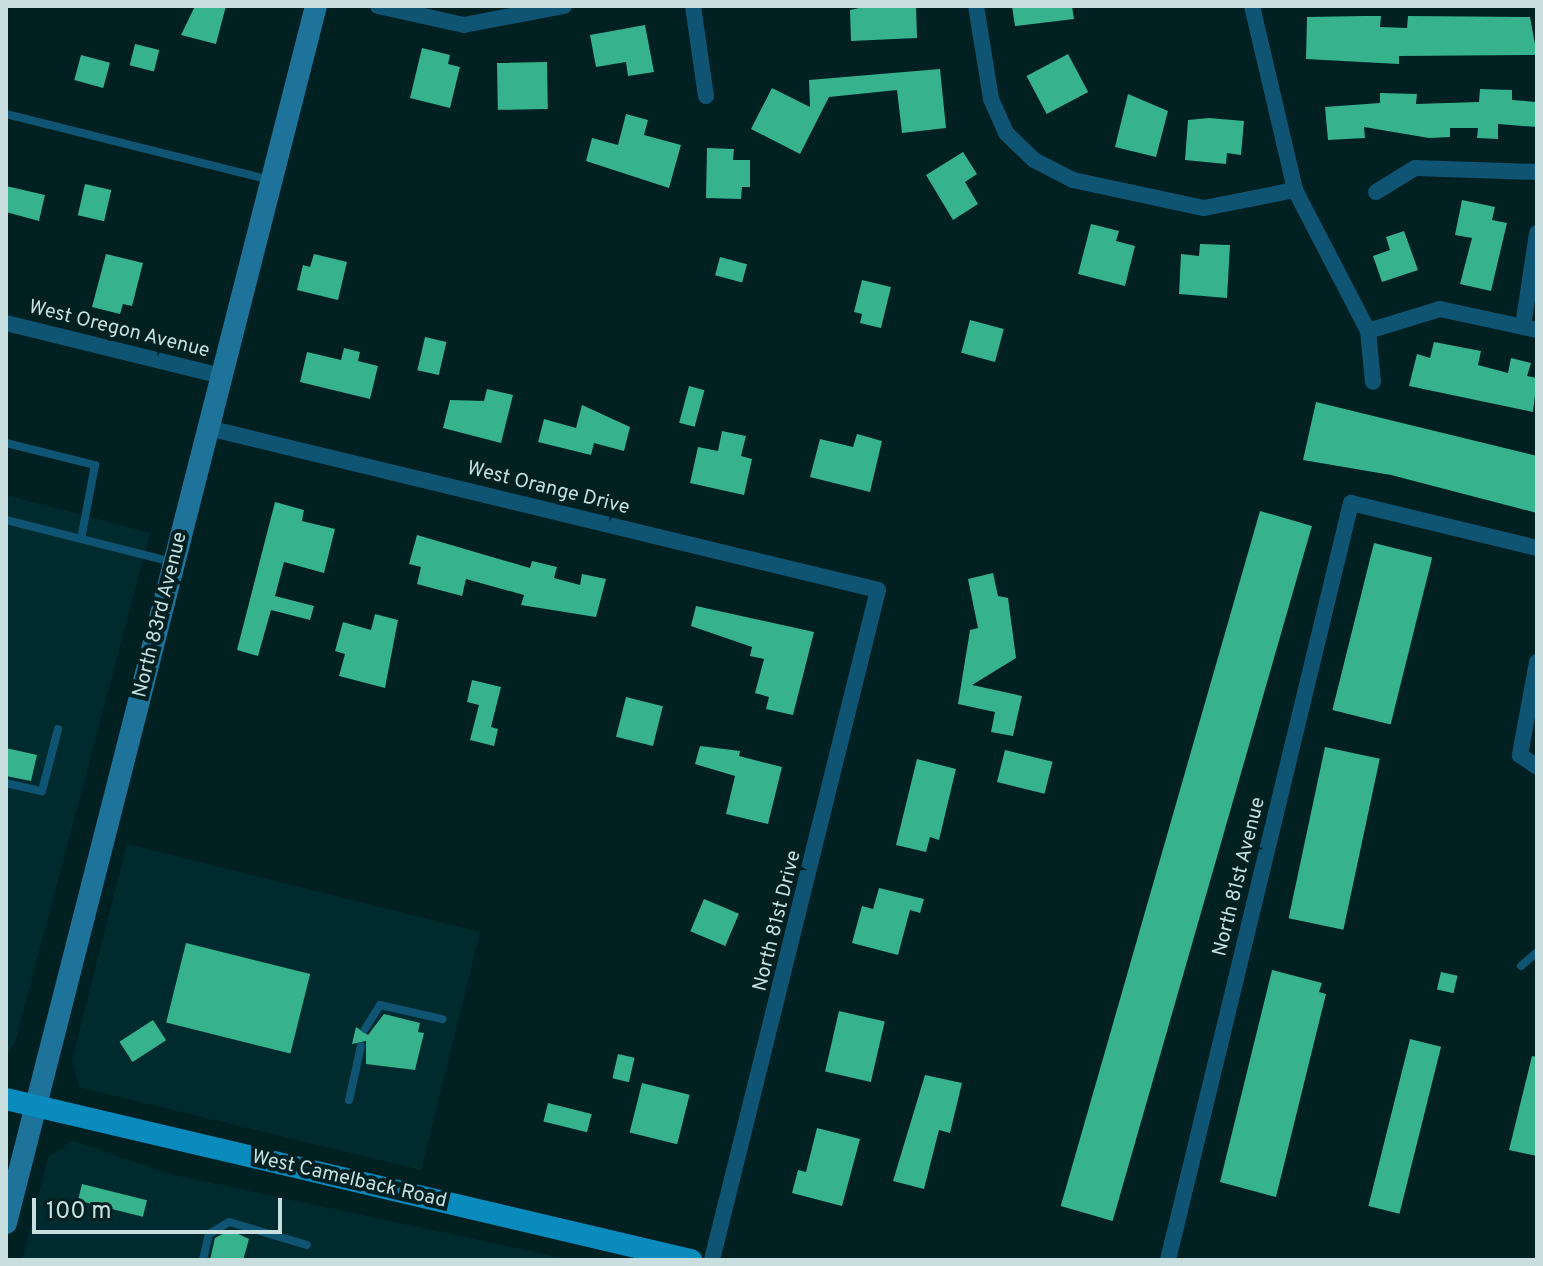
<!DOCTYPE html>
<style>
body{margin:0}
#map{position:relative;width:1543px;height:1266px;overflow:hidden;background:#002022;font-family:Overpass,sans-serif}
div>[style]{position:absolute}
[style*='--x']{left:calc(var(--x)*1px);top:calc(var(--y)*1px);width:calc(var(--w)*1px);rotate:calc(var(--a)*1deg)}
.built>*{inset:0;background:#002b2e}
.building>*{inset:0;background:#36b28c;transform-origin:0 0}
.service>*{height:8px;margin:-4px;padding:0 4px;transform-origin:4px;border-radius:4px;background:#0f5473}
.minor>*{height:16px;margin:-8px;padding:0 8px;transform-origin:8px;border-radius:8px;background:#0f5473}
.secondary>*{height:22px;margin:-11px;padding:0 11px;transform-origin:11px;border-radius:11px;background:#1d739a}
.primary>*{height:22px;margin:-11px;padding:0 11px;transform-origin:11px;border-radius:11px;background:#098bbe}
span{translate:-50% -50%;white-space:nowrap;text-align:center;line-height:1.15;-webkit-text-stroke:8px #002022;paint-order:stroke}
.street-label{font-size:20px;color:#c8dedf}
.frame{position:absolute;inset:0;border:8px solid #c8dedf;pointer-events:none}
.scale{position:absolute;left:32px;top:1198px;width:250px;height:36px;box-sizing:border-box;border:4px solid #c8dedf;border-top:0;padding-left:10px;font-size:24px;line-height:28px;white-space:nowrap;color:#c8dedf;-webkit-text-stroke:6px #002022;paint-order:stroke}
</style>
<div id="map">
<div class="built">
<i style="clip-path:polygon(6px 495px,150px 533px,15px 1042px,6px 1056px)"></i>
<i style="clip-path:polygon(127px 844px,480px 932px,421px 1170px,79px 1087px,72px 1060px)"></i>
<i style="clip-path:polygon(73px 1141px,170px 1174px,572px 1260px,22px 1260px,48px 1157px)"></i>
</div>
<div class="building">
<i style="clip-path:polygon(195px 6px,226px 6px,216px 44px,181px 35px)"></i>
<i style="clip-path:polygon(868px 6px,916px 6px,917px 38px,851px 41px,850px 10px)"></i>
<i style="clip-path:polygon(1012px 6px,1072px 6px,1074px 19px,1015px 26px)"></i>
<i style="clip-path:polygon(1364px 16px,1381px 16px,1380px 27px,1407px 28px,1408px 16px,1530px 17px,1537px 55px,1399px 56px,1399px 64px,1306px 59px,1307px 17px)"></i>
<i style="clip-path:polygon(645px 25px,654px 72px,628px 76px,626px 62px,596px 67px,590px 35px)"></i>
<i style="left:135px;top:44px;width:25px;height:22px;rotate:14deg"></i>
<i style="clip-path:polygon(422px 48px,450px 55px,448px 64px,460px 67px,450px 108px,410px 98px)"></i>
<i style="left:1068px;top:54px;width:43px;height:47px;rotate:62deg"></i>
<i style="left:81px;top:55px;width:30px;height:26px;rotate:15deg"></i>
<i style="left:547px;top:62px;width:47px;height:50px;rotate:89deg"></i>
<i style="clip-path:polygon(940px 69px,946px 128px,902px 133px,897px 90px,829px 97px,800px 154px,751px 129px,772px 88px,810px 107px,809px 80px)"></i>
<i style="clip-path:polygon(1480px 89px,1512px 90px,1512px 100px,1537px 102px,1537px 127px,1498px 124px,1498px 139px,1477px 138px,1478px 128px,1450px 128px,1450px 137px,1429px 138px,1364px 127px,1365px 138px,1328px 140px,1325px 107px,1380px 103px,1380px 93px,1417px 94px,1416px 104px,1479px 102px)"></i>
<i style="clip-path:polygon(1128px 94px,1168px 111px,1156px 157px,1115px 147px)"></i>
<i style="clip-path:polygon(626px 114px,648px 120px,644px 135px,681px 145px,669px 188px,586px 161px,592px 138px,618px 145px)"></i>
<i style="clip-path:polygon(1209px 118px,1244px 121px,1241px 155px,1227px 153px,1226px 164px,1185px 160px,1188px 120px)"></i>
<i style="clip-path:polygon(707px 148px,734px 149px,733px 160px,750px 160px,750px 187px,742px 187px,741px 199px,706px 198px)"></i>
<i style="clip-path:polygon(963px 152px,977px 174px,965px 182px,978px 204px,953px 220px,926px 175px)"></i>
<i style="left:85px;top:184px;width:27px;height:32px;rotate:13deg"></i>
<i style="clip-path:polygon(6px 186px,45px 195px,39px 221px,6px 212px)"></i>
<i style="clip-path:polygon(1462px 200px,1495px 207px,1492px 220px,1507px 223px,1491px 291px,1460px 284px,1472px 238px,1455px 235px)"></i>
<i style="clip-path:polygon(1091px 224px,1119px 231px,1116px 241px,1135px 246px,1125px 286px,1078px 274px)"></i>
<i style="clip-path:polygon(1404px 231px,1418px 270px,1382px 282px,1373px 256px,1390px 250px,1386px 237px)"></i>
<i style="clip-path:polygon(1200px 244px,1230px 245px,1227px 298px,1179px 294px,1181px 254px,1199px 256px)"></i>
<i style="clip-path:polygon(106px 254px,143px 263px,132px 306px,123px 304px,120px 314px,92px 307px)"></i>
<i style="clip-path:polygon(314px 254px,347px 262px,338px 300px,297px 290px,303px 265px,310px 267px)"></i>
<i style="left:720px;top:257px;width:28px;height:19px;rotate:15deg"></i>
<i style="clip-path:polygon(862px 280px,891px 287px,881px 328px,860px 323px,862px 314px,854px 312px)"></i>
<i style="left:970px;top:320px;width:35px;height:34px;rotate:15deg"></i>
<i style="left:425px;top:337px;width:22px;height:34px;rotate:13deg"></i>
<i style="clip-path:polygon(1434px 342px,1481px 351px,1478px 365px,1508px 373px,1511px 358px,1531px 363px,1527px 376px,1537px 378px,1533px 412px,1409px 386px,1417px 354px,1430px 358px)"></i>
<i style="clip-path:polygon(344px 348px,360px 352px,358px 361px,378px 366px,370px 399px,300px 382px,307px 352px,341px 360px)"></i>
<i style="left:689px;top:386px;width:16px;height:38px;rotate:15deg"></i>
<i style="clip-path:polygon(487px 389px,513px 395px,501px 443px,443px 428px,450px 400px,484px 401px)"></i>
<i style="clip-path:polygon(1316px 402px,1537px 456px,1537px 513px,1391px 475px,1303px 460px)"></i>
<i style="clip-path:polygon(582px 405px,630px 427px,624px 451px,594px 443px,591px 455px,538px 442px,544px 419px,576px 428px)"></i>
<i style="clip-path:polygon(722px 431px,746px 436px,741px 456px,752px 459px,744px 495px,690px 483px,698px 447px,718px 451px)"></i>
<i style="clip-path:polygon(857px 434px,882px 441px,870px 492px,810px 477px,820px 439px,853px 447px)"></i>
<i style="clip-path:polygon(275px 502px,304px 510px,302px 521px,335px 529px,324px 573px,284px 562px,275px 596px,314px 606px,310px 620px,271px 610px,258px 656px,237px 650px)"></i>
<i style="left:1260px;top:511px;width:54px;height:723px;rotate:16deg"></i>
<i style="clip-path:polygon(417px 535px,530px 568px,532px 561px,557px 567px,554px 578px,580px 585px,582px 574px,606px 579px,596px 617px,521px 605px,524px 595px,466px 579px,462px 596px,417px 584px,421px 567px,409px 564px)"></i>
<i style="left:1374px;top:543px;width:60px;height:172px;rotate:14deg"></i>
<i style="clip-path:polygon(993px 573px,998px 596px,1008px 598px,1016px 658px,972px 685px,1022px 696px,1013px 736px,991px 732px,995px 712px,958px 704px,970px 630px,978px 628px,968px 579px)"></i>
<i style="clip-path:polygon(696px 606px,814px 632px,793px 715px,766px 709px,769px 697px,755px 693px,764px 659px,750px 656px,752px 647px,691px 626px)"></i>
<i style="clip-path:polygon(375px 614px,398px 620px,385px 688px,339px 676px,345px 654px,335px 651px,343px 622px,371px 630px)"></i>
<i style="clip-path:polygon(472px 680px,501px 687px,491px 727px,498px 729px,494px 746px,470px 740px,479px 705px,467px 702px)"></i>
<i style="left:626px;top:697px;width:38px;height:41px;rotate:14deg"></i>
<i style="clip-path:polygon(700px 746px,740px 751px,739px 756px,782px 767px,768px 824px,726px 814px,735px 776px,695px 764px)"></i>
<i style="left:1325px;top:747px;width:56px;height:175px;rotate:12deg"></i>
<i style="clip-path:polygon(6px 748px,37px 755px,31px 781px,6px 776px)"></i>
<i style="left:1005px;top:750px;width:49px;height:33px;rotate:14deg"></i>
<i style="clip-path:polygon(917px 759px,956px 769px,939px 840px,930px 837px,926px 852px,896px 845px)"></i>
<i style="clip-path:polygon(879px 888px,924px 899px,920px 913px,910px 910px,898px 955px,852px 943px,862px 906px,873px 909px)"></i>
<i style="left:704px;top:899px;width:38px;height:35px;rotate:23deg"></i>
<i style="left:186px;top:943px;width:128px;height:82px;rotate:14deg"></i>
<i style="clip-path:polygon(1272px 970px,1322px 983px,1319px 992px,1326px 994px,1276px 1197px,1220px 1182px)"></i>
<i style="left:1441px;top:972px;width:17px;height:18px;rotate:13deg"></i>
<i style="left:839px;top:1011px;width:47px;height:62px;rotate:13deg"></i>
<i style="clip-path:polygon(384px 1014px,420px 1023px,418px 1032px,424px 1033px,415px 1070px,366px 1064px,366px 1041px,352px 1044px,356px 1027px,368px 1035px)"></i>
<i style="left:153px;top:1020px;width:24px;height:40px;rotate:57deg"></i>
<i style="left:1410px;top:1039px;width:32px;height:172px;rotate:14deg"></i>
<i style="left:618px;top:1054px;width:17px;height:25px;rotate:13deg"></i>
<i style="clip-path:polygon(1532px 1056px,1537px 1057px,1537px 1156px,1509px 1150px)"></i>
<i style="clip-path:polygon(925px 1075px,962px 1083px,950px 1133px,939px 1130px,924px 1189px,893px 1181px)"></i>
<i style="left:642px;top:1083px;width:49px;height:51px;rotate:14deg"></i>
<i style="left:548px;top:1103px;width:45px;height:19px;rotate:14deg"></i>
<i style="clip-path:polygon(817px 1128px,860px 1139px,842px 1206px,792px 1193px,798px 1170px,806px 1172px)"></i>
<i style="left:82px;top:1184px;width:67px;height:17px;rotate:14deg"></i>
<i style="clip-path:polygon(230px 1230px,249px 1239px,243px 1260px,210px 1260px,215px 1238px)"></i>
</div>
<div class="service">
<i style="--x:6;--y:114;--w:273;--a:14"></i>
<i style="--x:6;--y:443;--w:92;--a:13.9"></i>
<i style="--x:95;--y:465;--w:75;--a:100.7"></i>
<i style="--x:6;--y:520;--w:171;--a:14.2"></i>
<i style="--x:6;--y:783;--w:37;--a:13"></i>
<i style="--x:42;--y:791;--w:64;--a:-75.5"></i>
<i style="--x:1521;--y:966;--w:21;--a:-41"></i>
<i style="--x:365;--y:1029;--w:28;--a:-58"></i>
<i style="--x:380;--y:1005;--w:64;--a:12.7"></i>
<i style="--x:349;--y:1100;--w:55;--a:-77.5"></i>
<i style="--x:203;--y:1260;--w:27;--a:-77"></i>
<i style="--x:209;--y:1234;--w:23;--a:-31"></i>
<i style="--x:229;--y:1222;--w:81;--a:16.4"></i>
</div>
<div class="minor">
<i style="--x:378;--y:6;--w:88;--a:12.5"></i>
<i style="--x:464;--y:25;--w:102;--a:-10.8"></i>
<i style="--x:693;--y:6;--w:91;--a:81.8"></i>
<i style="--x:976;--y:6;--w:94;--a:80.8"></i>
<i style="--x:991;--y:99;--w:37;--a:66"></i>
<i style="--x:1006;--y:133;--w:39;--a:44"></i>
<i style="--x:1034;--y:160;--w:44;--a:27.1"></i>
<i style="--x:1073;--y:180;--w:134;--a:12.1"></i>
<i style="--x:1204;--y:208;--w:93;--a:-11.2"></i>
<i style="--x:1252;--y:6;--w:189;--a:76.8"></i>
<i style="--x:1295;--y:190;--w:159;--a:62.6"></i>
<i style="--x:1368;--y:331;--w:51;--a:84.4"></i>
<i style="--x:1376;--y:192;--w:46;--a:-31.6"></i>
<i style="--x:1415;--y:168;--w:122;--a:1.9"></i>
<i style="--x:6;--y:323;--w:221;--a:13.8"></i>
<i style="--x:1523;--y:326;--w:94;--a:-81.4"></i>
<i style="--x:1368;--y:331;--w:75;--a:-17"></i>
<i style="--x:1440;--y:309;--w:99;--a:12.2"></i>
<i style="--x:208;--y:428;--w:689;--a:13.59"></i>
<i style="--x:878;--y:590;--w:690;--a:103.92"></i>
<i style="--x:1537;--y:662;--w:95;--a:100.4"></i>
<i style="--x:1520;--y:755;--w:21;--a:35"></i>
<i style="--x:1168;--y:1260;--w:779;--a:-76.41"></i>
<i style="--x:1351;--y:503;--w:191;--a:13.6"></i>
</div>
<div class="secondary">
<i style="--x:6;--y:1223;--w:1256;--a:-75.71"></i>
</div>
<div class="primary">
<i style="--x:6;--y:1099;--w:704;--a:13.23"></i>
</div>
<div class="street-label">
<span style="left:119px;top:330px;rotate:14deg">West Oregon Avenue</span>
<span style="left:548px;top:489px;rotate:14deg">West Orange Drive</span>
<span style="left:161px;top:615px;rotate:-76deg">North 83rd Avenue</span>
<span style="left:1240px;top:877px;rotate:-76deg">North 81st Avenue</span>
<span style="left:778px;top:921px;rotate:-76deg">North 81st Drive</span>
<span style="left:349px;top:1180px;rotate:13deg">West Camelback Road</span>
</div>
<div class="frame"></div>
<div class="scale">100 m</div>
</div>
